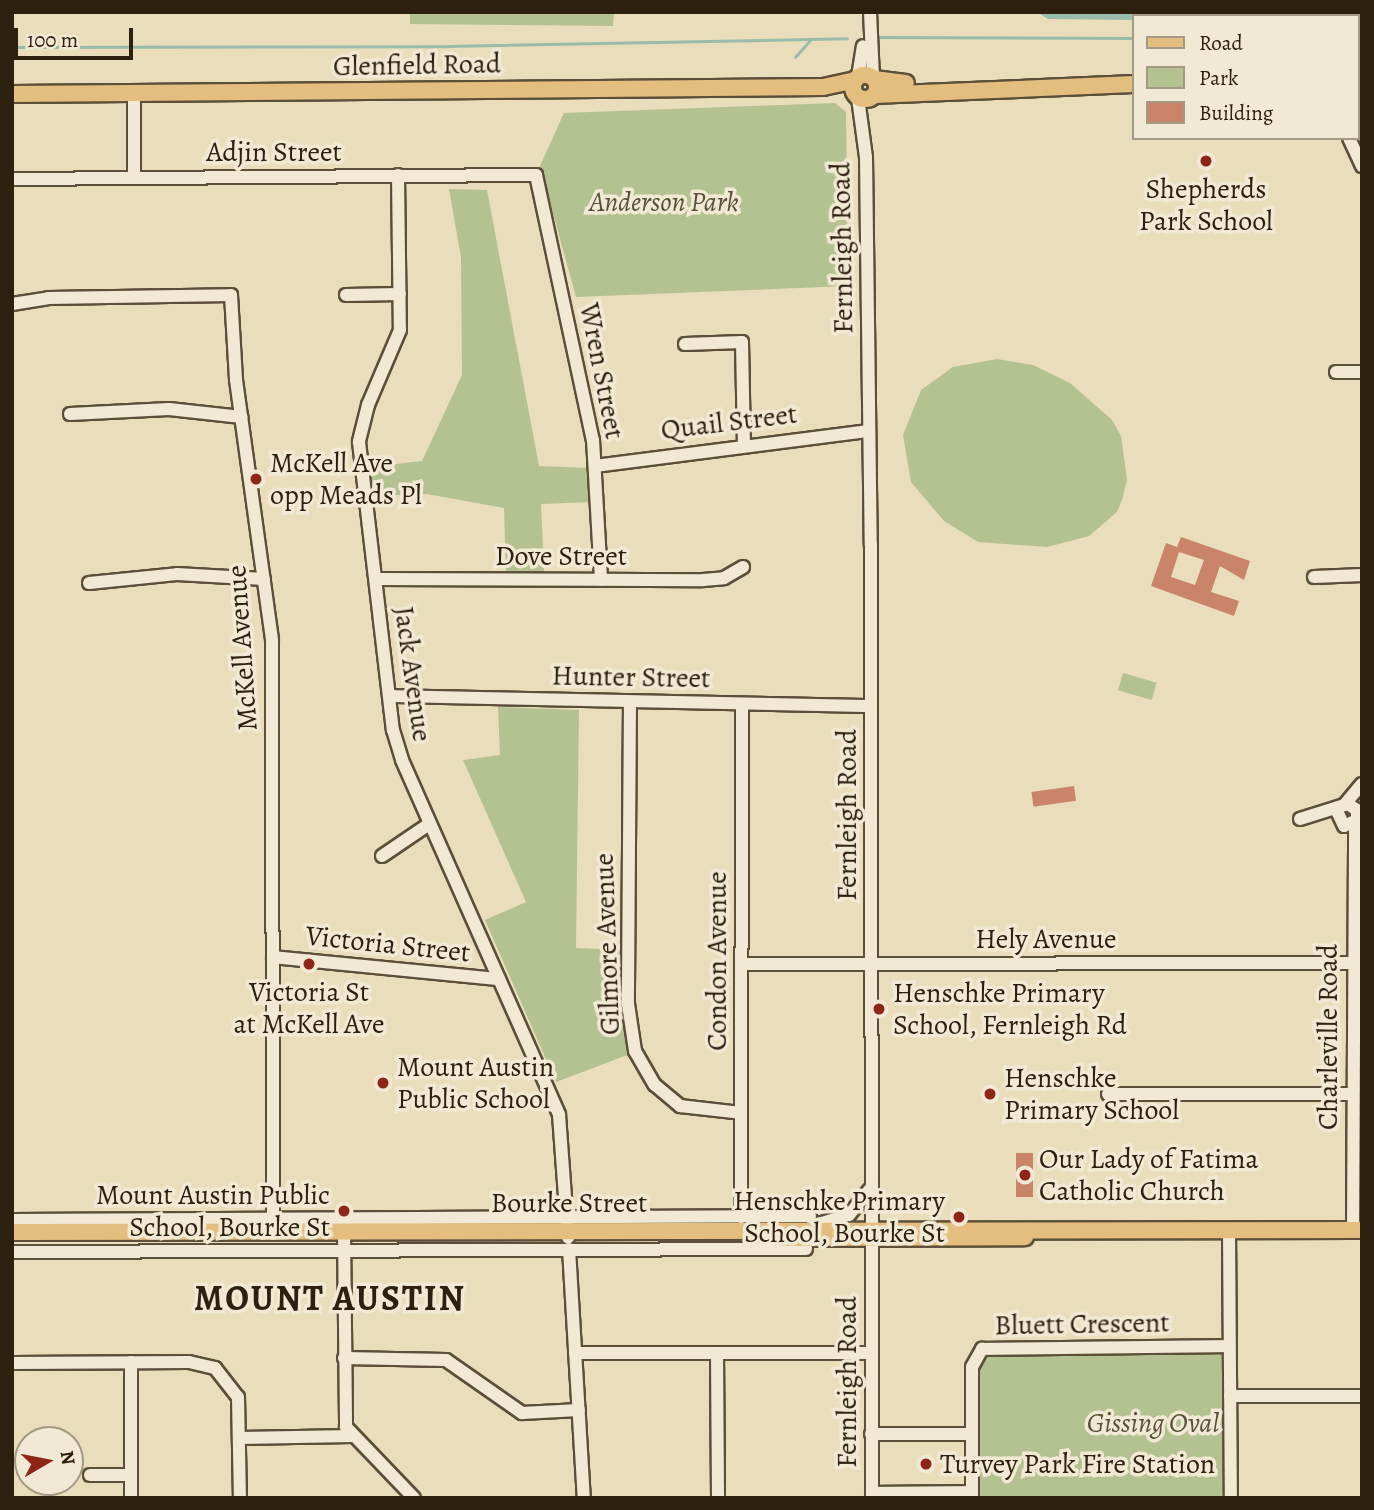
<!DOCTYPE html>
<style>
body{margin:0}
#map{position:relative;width:1374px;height:1510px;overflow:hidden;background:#e9ddbb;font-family:Alegreya,serif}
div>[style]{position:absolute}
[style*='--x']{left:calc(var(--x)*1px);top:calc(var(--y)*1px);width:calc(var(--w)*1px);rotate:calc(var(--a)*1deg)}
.green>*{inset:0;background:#b4c292;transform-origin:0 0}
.water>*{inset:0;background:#99bdaa}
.stream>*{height:2.5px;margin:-1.25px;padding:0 1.25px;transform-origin:1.25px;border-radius:1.25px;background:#99bdaa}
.building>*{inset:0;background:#c9846a;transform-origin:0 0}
.roads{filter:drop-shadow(2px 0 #5c4f3a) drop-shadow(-2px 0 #5c4f3a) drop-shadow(0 2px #5c4f3a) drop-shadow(0 -2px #5c4f3a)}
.minor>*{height:12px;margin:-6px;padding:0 6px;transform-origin:6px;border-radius:6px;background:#f1e9d3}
.major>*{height:16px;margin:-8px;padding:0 8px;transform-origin:8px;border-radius:8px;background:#e4be7e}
.major>.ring{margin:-8px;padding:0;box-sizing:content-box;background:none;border:16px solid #e4be7e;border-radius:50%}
.dots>*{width:19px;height:19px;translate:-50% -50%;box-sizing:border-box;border:4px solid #f1e9d3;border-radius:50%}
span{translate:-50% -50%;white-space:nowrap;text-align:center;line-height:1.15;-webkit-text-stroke:7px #f1e9d3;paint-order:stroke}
.street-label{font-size:28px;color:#2d200f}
.poi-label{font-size:28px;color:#2d200f}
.left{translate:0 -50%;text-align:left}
.right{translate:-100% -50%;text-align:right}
.park-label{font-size:28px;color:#565136;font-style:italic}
.district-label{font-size:35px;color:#2d200f;font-weight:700;letter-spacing:2px}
.frame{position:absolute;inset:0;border:14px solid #2d200f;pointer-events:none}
.legend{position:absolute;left:1132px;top:14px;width:228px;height:126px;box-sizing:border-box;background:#f1e9d3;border:2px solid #a39985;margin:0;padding:9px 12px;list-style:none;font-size:21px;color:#2d200f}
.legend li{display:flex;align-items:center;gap:14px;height:35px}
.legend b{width:35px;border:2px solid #a39985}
.north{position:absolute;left:14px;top:1426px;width:70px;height:70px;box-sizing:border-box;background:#f1e9d3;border:2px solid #a39985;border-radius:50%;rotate:80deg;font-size:19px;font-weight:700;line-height:28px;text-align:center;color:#2d200f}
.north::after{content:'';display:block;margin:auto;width:24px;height:32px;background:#8f2418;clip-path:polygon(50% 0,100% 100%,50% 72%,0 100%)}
.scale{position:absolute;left:14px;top:28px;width:119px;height:32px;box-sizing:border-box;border:4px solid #2d200f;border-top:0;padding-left:9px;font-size:21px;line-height:24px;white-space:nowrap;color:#2d200f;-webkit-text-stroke:5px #f1e9d3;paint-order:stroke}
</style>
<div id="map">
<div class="green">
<i style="clip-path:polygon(410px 12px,614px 12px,613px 26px,410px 24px)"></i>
<i style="clip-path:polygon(835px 103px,846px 112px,848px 286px,576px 297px,540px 166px,564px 113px)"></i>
<i style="clip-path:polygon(449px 189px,487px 190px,539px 466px,590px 468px,592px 502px,541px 504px,544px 572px,506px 572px,504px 508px,427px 494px,372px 496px,370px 467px,422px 461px,462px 375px,461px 257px)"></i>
<i style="clip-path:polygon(997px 359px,1033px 365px,1070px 383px,1112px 420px,1121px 436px,1127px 480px,1122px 500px,1117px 512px,1089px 536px,1047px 547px,978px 542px,944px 521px,911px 482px,903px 435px,921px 390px,953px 367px)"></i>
<i style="left:1123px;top:673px;width:35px;height:18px;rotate:16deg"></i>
<i style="clip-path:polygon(498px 707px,579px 710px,576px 948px,622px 950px,630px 1054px,556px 1082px,485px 920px,526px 902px,463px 760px,500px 755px)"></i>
<i style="left:1229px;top:1346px;width:152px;height:252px;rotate:89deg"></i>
</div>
<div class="water">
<i style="clip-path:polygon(1037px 12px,1195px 12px,1134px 20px,1048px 19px)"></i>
</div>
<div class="stream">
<i style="--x:875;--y:37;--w:259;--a:0.2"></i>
<i style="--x:1358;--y:42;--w:4;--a:0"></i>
<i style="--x:12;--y:47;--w:436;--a:-0.1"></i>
<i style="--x:448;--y:46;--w:399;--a:-1.1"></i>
<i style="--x:795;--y:57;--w:24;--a:-48"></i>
</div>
<div class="building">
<i style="clip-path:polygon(evenodd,1181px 537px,1250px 561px,1244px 580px,1220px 566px,1211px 592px,1239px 601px,1234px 616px,1151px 586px,1166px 543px,1177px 547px,1181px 537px,1179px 552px,1204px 560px,1195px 585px,1171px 577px,1179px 552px)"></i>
<i style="left:1074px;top:786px;width:15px;height:43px;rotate:82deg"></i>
<i style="left:1016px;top:1153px;width:17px;height:44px"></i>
</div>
<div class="roads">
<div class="minor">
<i style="--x:870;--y:12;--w:66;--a:87.4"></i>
<i style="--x:858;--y:77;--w:31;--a:-81"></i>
<i style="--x:134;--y:94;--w:84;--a:90"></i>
<i style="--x:858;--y:98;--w:60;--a:82.3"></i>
<i style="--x:866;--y:157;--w:388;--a:89.3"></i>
<i style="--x:871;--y:545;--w:953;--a:89.94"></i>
<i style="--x:1349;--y:138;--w:31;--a:65"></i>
<i style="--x:398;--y:175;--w:155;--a:89.3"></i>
<i style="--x:400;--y:330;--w:82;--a:113.1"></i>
<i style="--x:368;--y:405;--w:38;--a:104"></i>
<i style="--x:359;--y:442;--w:290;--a:83.3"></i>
<i style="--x:393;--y:730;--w:31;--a:73"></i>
<i style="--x:402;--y:760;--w:388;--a:66.1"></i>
<i style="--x:559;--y:1115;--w:123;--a:85.8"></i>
<i style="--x:12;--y:179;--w:524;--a:-0.44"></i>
<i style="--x:536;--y:175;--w:271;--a:77.9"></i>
<i style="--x:593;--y:440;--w:140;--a:86.7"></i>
<i style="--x:346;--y:295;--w:54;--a:-1.1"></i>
<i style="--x:12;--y:304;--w:36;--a:-9"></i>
<i style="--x:48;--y:298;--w:183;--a:-0.9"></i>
<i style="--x:231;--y:295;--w:85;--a:86.6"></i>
<i style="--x:236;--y:380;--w:263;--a:82.1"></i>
<i style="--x:272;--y:641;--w:578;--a:89.9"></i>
<i style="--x:685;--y:344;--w:57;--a:-2"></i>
<i style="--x:742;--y:342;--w:103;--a:88.9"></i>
<i style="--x:1336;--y:372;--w:26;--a:0"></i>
<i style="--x:70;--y:414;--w:99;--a:-2.9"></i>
<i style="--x:169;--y:409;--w:73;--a:6.3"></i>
<i style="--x:595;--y:466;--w:276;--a:-7.3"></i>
<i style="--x:1314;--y:577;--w:48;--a:-2.4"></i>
<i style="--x:376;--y:579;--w:327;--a:0.2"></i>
<i style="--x:703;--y:580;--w:21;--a:-5"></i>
<i style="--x:724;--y:578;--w:22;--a:-30"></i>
<i style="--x:89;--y:583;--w:88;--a:-5.8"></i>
<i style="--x:177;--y:574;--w:87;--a:3.3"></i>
<i style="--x:390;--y:696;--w:481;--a:1.2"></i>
<i style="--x:630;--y:702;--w:302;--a:90.4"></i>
<i style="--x:628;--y:1004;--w:48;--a:81.5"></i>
<i style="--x:635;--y:1051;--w:39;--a:60"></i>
<i style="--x:655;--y:1085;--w:33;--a:40"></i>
<i style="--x:680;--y:1106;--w:61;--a:6.5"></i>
<i style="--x:1345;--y:804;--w:26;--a:-50"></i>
<i style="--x:1300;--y:819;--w:50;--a:-17.4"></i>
<i style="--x:1348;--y:804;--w:11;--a:34"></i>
<i style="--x:1357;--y:810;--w:10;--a:90"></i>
<i style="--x:1357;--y:820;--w:14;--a:155"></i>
<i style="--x:1344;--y:826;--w:17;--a:-115"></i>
<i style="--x:382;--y:856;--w:57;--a:-34.2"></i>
<i style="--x:273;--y:957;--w:227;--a:5.6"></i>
<i style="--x:741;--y:964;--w:611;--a:-0.09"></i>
<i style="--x:1108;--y:1094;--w:244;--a:0"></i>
<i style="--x:741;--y:1217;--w:513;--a:-89.89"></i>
<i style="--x:12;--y:1220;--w:798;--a:-0.29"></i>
<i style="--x:812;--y:1226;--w:39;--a:-17"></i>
<i style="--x:849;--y:1215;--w:33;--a:-51"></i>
<i style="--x:344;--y:1230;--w:197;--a:89.4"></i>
<i style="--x:346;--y:1427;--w:98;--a:46.2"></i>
<i style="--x:1229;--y:1230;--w:268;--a:89.6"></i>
<i style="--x:1353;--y:1230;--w:407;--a:-89.7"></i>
<i style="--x:569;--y:1249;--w:249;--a:86.6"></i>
<i style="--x:12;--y:1252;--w:794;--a:-0.22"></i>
<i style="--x:575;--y:1353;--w:296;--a:0"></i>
<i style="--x:717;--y:1353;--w:145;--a:89.6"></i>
<i style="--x:344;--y:1358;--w:102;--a:1.1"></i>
<i style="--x:446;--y:1360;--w:93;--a:34.9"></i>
<i style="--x:522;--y:1413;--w:57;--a:-3"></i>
<i style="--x:131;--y:1362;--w:136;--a:90"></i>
<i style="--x:12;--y:1363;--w:177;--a:-0.3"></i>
<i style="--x:189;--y:1362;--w:27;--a:13"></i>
<i style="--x:215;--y:1368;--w:37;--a:52"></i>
<i style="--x:238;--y:1397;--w:101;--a:88.9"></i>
<i style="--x:1230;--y:1396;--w:132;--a:0"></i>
<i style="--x:871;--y:1434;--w:101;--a:0"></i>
<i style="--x:240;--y:1438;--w:112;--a:-1"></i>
<i style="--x:90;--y:1475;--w:41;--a:0"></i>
<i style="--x:872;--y:1493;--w:100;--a:-0.6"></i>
<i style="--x:972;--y:1498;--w:131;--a:-90"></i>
<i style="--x:972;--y:1367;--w:21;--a:-61"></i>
<i style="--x:982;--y:1349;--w:247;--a:-0.7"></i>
</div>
<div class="major">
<i class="ring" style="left:853px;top:75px;width:8px;height:8px"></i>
<i style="--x:874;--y:79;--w:32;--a:7"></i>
<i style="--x:1358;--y:88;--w:4;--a:-14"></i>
<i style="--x:12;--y:94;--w:811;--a:-0.49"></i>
<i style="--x:823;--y:87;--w:33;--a:-12"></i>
<i style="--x:874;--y:95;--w:260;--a:-2.4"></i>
<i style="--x:12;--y:1232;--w:1350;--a:-0.08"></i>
<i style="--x:782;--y:1238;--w:243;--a:-0.2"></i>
</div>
</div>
<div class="dots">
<i style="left:1206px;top:161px;background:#8f2418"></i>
<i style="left:256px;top:479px;background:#8f2418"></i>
<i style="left:309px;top:964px;background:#8f2418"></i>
<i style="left:879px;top:1009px;background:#8f2418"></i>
<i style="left:383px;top:1083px;background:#8f2418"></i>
<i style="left:990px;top:1094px;background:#8f2418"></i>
<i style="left:1025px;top:1175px;background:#8f2418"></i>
<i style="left:344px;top:1211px;background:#8f2418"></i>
<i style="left:959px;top:1217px;background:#8f2418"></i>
<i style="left:926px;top:1464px;background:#8f2418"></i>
</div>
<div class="street-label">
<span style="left:417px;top:65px;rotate:-1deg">Glenfield Road</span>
<span style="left:274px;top:152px">Adjin Street</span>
<span style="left:842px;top:248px;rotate:-91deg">Fernleigh Road</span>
<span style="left:602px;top:371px;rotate:79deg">Wren Street</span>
<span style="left:729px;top:422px;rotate:-7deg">Quail Street</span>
<span style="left:561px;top:556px">Dove Street</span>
<span style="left:242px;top:648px;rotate:-94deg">McKell Avenue</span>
<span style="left:413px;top:674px;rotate:82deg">Jack Avenue</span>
<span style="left:631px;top:677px;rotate:1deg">Hunter Street</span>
<span style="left:847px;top:815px;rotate:-90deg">Fernleigh Road</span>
<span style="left:1046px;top:939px">Hely Avenue</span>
<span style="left:388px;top:944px;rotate:6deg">Victoria Street</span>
<span style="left:607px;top:944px;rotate:-92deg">Gilmore Avenue</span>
<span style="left:717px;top:961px;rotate:-90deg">Condon Avenue</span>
<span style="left:1328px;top:1037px;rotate:-90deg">Charleville Road</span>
<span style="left:569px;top:1203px">Bourke Street</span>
<span style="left:1082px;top:1324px;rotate:-1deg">Bluett Crescent</span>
<span style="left:847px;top:1382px;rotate:-90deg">Fernleigh Road</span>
</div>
<div class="poi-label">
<span style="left:1206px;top:205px">Shepherds<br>Park School</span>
<span class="left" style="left:270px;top:479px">McKell Ave<br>opp Meads Pl</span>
<span style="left:309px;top:1008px">Victoria St<br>at McKell Ave</span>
<span class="left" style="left:893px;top:1009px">Henschke Primary<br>School, Fernleigh Rd</span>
<span class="left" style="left:397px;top:1083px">Mount Austin<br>Public School</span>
<span class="left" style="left:1004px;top:1094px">Henschke<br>Primary School</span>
<span class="left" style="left:1039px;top:1175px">Our Lady of Fatima<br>Catholic Church</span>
<span class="right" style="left:330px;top:1211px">Mount Austin Public<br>School, Bourke St</span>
<span class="right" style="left:945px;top:1217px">Henschke Primary<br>School, Bourke St</span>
<span class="left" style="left:940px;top:1464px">Turvey Park Fire Station</span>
</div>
<div class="park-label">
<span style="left:664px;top:202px">Anderson Park</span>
<span style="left:1153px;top:1423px">Gissing Oval</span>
</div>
<div class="district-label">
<span style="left:330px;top:1298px">MOUNT AUSTIN</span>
</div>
<div class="frame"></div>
<ul class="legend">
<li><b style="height:9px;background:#e4be7e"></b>Road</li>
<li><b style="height:19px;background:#b4c292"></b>Park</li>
<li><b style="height:19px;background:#c9846a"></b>Building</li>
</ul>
<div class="north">N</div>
<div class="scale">100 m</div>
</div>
